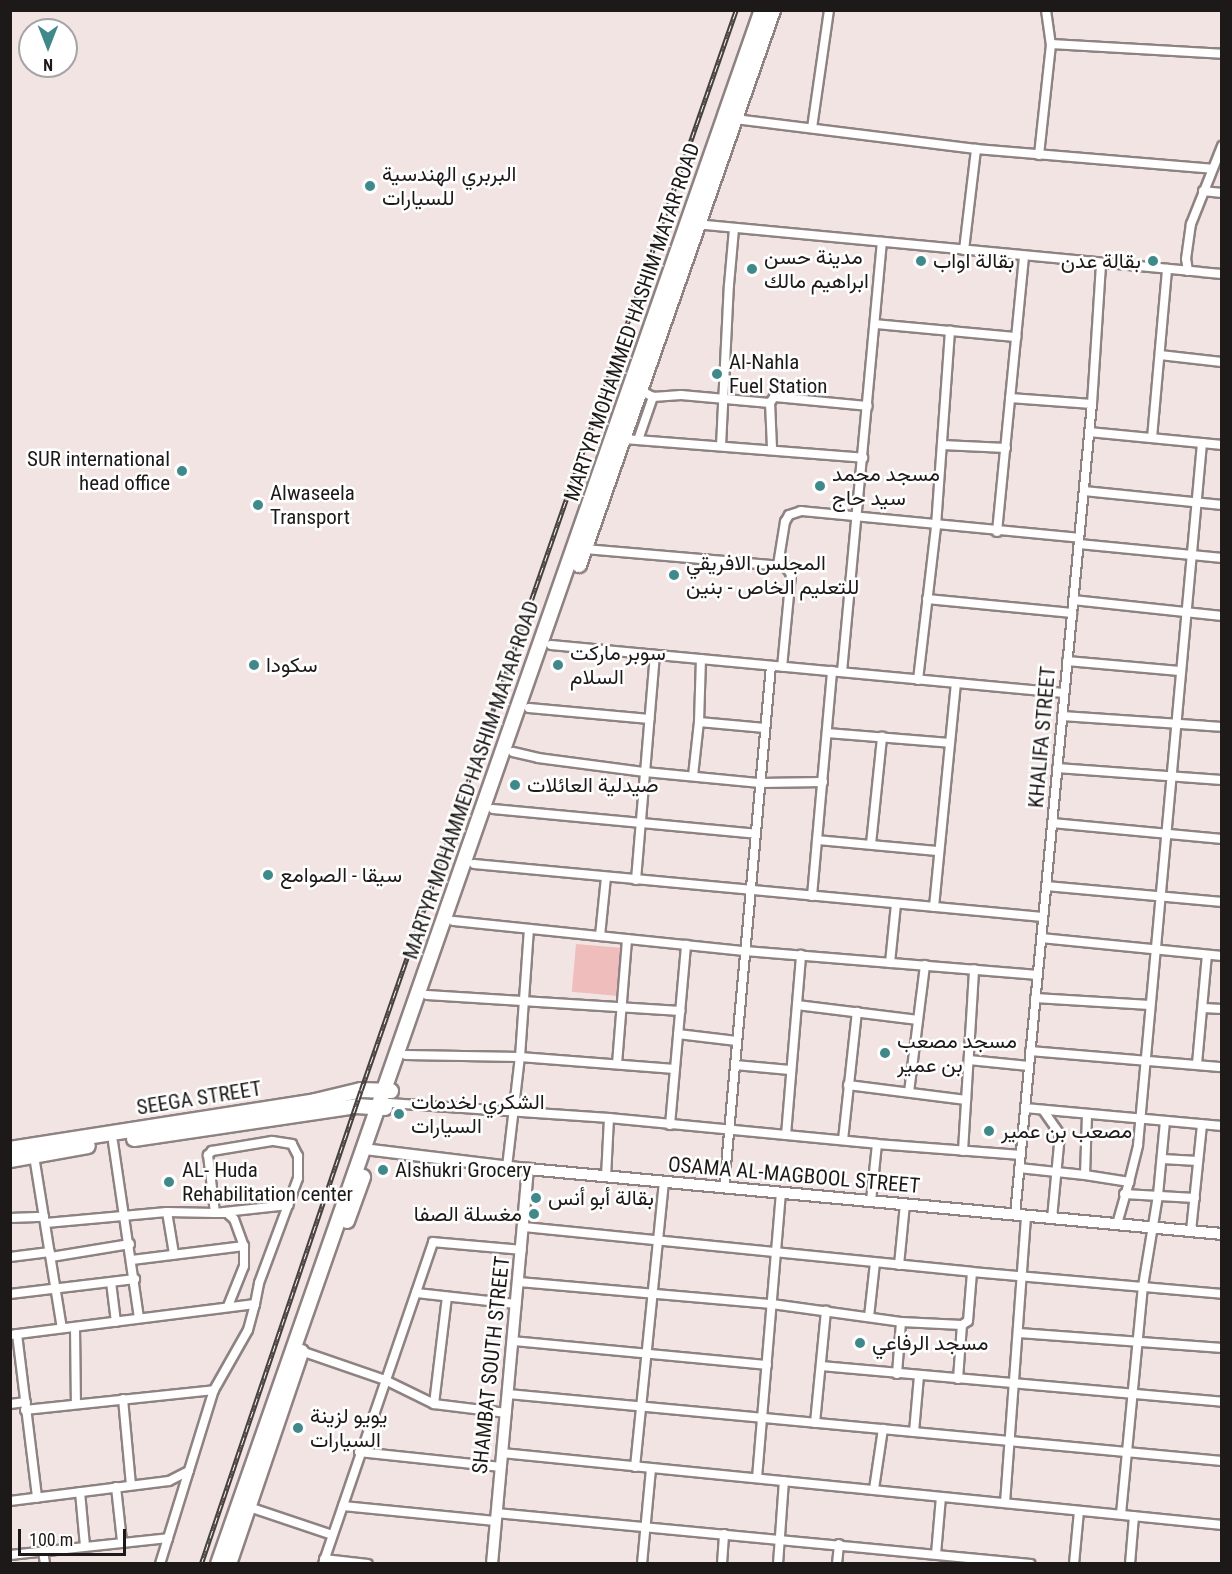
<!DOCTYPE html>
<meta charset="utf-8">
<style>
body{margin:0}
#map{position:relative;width:1232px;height:1574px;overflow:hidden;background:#f1e4e3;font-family:"Roboto Condensed",Vazirmatn,sans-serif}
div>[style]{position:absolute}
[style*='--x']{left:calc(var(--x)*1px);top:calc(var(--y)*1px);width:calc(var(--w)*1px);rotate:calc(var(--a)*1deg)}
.green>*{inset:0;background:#f0bdbd;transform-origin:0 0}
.roads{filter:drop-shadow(2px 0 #8e8282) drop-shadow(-2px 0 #8e8282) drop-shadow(0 2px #8e8282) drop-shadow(0 -2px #8e8282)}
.minor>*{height:8px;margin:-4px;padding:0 4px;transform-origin:4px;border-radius:4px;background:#fff}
.tertiary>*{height:10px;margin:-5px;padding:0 5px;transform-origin:5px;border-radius:5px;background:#fff}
.primary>*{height:14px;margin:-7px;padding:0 7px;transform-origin:7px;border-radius:7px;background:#fff}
.rail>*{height:4.5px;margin-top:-2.25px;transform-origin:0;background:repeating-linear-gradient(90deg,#fff 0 7px,#46403f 0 14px);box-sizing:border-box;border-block:2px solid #46403f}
.dots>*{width:16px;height:16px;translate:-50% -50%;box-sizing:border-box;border:3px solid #fff;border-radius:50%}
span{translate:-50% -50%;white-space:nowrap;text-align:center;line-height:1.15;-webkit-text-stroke:5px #fff;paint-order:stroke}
.poi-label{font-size:21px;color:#1e1919}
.left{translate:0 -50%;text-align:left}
.right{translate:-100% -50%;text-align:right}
.street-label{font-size:21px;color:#1e1919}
.frame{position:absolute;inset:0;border:12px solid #1e1919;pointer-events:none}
.north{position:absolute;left:18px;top:18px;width:60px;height:60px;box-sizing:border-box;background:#fff;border:2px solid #a5a3a3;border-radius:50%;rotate:180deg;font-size:16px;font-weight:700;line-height:24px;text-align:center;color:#1e1919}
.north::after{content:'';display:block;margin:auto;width:21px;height:27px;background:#40898b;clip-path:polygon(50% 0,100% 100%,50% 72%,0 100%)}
.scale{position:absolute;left:18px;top:1529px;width:108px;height:27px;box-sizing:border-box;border:3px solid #1e1919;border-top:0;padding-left:8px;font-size:18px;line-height:21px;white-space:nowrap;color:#1e1919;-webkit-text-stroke:4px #fff;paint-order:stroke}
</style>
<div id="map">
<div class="green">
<i style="left:576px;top:944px;width:47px;height:48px;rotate:5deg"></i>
</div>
<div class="roads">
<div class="minor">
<i style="--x:1046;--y:10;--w:34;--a:82"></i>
<i style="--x:1051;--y:44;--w:171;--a:3.3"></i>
<i style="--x:735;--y:119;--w:243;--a:7.1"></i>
<i style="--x:976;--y:149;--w:237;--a:4.8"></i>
<i style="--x:812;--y:128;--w:119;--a:-81.8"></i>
<i style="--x:1039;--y:155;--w:112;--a:-83.8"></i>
<i style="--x:1203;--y:191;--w:19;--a:6"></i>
<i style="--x:695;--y:224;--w:529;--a:5.42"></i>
<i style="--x:964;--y:250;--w:102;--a:-83.2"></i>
<i style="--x:1188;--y:271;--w:12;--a:-99"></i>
<i style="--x:1186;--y:259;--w:35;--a:-82"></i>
<i style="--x:1191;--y:224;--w:84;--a:-68.3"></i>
<i style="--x:875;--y:324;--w:142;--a:5.3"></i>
<i style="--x:1160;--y:355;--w:62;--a:6.4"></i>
<i style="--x:638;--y:389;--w:17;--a:28"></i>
<i style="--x:653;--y:397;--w:28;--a:-4"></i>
<i style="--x:681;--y:395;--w:89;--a:5.1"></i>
<i style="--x:1010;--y:398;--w:82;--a:4.2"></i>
<i style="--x:1089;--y:432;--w:134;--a:5.6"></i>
<i style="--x:1152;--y:438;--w:170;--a:-84.9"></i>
<i style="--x:624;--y:439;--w:240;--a:4.5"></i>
<i style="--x:638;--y:440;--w:46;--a:-70.8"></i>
<i style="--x:942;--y:445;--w:64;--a:2.7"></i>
<i style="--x:721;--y:446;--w:161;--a:-87.2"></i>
<i style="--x:729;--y:285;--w:56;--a:-84.9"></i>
<i style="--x:772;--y:448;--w:45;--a:-92.5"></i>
<i style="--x:770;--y:403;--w:7;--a:-56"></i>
<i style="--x:774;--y:397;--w:94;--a:5.5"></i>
<i style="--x:1084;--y:491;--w:139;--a:5.8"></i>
<i style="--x:997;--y:532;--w:277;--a:-84.4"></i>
<i style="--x:1079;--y:544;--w:144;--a:5.6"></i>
<i style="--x:585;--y:549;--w:201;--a:4.9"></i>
<i style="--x:785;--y:566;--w:10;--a:53"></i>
<i style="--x:791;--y:574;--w:93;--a:95.5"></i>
<i style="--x:778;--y:565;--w:44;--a:-80.8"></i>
<i style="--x:785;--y:522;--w:8;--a:-60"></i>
<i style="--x:789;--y:515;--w:13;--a:-18"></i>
<i style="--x:801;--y:511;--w:279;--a:5.5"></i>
<i style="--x:927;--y:599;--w:146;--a:5.5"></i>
<i style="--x:1073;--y:600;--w:150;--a:6.1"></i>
<i style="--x:551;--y:645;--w:515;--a:5.35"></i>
<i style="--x:1067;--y:661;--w:113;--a:5.1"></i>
<i style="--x:842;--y:672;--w:432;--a:-84.7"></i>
<i style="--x:918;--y:680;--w:155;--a:-83.3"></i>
<i style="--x:936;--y:526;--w:196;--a:-85.9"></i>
<i style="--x:529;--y:708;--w:121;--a:5.2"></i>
<i style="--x:1062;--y:716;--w:160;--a:3.9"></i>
<i style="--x:699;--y:722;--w:66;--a:5.2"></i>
<i style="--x:827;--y:733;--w:123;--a:4.6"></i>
<i style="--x:513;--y:752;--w:26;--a:13"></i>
<i style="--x:538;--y:758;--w:108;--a:7.5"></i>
<i style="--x:645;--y:772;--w:116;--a:5.5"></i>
<i style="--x:760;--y:783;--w:63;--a:-0.9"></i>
<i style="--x:1057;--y:768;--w:165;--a:4.2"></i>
<i style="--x:693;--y:776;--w:54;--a:-83.7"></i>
<i style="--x:699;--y:722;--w:63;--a:-88.2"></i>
<i style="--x:493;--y:809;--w:264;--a:5.4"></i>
<i style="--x:1052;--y:823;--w:171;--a:5.4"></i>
<i style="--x:817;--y:840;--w:122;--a:5.2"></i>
<i style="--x:871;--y:844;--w:108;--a:-84.1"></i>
<i style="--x:474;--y:864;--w:571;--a:5.32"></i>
<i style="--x:636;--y:880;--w:226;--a:-85.2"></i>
<i style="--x:1046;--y:886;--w:177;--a:5.2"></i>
<i style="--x:812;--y:896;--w:226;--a:-84.9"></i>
<i style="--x:934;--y:907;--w:225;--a:-84.4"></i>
<i style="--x:453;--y:921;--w:294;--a:5.9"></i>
<i style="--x:745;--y:951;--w:294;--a:4.7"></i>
<i style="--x:600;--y:936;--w:59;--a:-84.2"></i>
<i style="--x:1041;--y:938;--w:182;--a:5.7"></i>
<i style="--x:890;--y:963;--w:59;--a:-84.2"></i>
<i style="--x:427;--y:995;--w:254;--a:3.6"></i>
<i style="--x:1035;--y:998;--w:115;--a:3.5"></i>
<i style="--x:797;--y:1005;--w:122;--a:7.1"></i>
<i style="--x:1203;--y:1008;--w:19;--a:3"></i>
<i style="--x:678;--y:1034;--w:59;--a:6.8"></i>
<i style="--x:1030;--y:1051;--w:193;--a:4.8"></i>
<i style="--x:406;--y:1055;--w:114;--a:1"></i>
<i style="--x:520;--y:1057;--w:155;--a:4.4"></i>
<i style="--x:969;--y:1060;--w:60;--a:5.7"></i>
<i style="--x:617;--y:1064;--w:125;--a:-85.4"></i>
<i style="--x:1197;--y:1064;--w:109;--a:-84.8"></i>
<i style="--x:735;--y:1065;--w:55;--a:5.2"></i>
<i style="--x:848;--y:1085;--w:119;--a:7.2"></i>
<i style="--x:909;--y:1092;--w:128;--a:-82.8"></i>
<i style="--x:389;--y:1103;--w:221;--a:3.9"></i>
<i style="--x:609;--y:1118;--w:269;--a:5.5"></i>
<i style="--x:877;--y:1144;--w:144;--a:4.4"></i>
<i style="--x:1025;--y:1108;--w:198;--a:5.2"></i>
<i style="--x:1043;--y:1110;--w:29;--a:55"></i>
<i style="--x:1060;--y:1134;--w:84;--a:95.4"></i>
<i style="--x:1087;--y:1115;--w:60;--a:91.9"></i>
<i style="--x:1085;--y:1175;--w:45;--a:9"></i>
<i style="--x:1129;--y:1182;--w:44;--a:105.9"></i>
<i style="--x:670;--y:1125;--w:181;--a:-84.9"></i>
<i style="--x:786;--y:1135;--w:181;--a:-85.2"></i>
<i style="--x:843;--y:1140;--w:129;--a:-83.8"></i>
<i style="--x:113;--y:1142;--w:178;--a:81.6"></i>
<i style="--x:963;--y:1151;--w:182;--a:-86.5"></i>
<i style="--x:34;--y:1156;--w:174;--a:80.8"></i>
<i style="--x:1162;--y:1159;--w:36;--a:3"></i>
<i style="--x:507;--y:1167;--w:111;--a:-83.3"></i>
<i style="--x:520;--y:1057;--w:128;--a:-86"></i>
<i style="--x:1019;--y:1168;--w:66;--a:6.1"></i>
<i style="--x:606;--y:1177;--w:59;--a:-87.1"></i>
<i style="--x:1129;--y:1182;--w:38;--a:-76"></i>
<i style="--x:1138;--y:1145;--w:705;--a:-84.79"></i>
<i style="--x:724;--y:1188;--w:524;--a:-84.86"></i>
<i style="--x:1124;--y:1194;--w:71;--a:3.2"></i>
<i style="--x:871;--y:1201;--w:57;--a:-84"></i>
<i style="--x:167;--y:1212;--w:43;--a:80.5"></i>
<i style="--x:1015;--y:1215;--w:815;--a:-84.58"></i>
<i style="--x:1092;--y:404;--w:141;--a:-86.3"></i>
<i style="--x:10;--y:1218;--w:34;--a:-2"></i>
<i style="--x:46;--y:1223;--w:121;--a:-5.2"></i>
<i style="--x:167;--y:1212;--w:48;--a:1.2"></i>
<i style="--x:215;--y:1213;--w:74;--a:-6.2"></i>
<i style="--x:524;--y:1227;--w:450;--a:5.7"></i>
<i style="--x:972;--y:1272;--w:251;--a:5"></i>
<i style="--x:1191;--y:1231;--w:107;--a:-84.1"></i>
<i style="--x:10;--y:1257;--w:40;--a:-7.1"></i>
<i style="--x:51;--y:1257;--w:80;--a:-9.3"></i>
<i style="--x:132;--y:1260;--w:113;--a:-7.1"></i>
<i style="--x:899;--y:1265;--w:61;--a:-84.4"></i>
<i style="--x:111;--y:1282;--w:40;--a:82.9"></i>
<i style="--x:519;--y:1282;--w:254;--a:5"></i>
<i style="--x:772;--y:1304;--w:130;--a:7.9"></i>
<i style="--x:901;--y:1322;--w:61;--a:2.8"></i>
<i style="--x:416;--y:1293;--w:101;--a:6.3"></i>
<i style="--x:10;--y:1294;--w:126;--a:-6.8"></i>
<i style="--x:869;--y:1317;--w:54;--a:-83.7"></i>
<i style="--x:75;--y:1327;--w:77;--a:89.3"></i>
<i style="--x:1019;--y:1333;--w:204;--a:4.2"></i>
<i style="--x:17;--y:1334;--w:165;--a:83"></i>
<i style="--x:10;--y:1335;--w:247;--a:-7.2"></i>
<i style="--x:255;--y:1304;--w:21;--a:-79"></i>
<i style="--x:259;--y:1283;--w:112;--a:-69.6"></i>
<i style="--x:298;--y:1178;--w:22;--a:-90"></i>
<i style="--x:298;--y:1156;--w:13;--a:-117"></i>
<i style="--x:292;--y:1144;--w:20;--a:-171"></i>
<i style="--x:272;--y:1141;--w:61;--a:170.5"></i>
<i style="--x:212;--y:1151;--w:6;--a:135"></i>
<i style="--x:208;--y:1155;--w:58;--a:83.1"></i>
<i style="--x:215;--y:1213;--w:12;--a:0"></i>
<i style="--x:227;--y:1213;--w:9;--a:41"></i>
<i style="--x:234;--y:1219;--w:29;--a:70"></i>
<i style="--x:244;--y:1246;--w:20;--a:90"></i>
<i style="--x:244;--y:1266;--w:43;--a:111.8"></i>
<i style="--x:513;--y:1341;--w:255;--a:5.4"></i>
<i style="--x:301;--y:1351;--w:89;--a:19"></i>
<i style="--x:385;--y:1380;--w:55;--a:26.1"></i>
<i style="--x:434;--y:1404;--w:73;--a:7.1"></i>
<i style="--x:821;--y:1366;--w:403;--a:5.1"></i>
<i style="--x:897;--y:1374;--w:52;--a:-85.6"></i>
<i style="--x:958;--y:1379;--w:54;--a:-85.8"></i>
<i style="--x:962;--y:1325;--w:7;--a:-34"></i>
<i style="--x:968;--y:1321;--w:49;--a:-85.3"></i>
<i style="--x:508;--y:1394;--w:717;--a:5.36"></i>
<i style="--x:123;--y:1399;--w:86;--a:84.7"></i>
<i style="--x:10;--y:1404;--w:16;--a:-7"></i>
<i style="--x:434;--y:1404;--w:108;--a:-83.1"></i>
<i style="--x:25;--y:1410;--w:190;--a:-6"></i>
<i style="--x:815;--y:1423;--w:113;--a:-84.4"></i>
<i style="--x:914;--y:1432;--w:56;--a:-84.9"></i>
<i style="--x:359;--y:1452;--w:143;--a:6"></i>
<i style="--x:502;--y:1453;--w:724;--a:5.71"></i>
<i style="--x:635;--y:1467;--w:286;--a:-84.2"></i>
<i style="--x:757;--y:1478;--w:286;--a:-85.2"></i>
<i style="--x:116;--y:1487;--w:54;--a:83.7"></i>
<i style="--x:874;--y:1489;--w:61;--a:-81.5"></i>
<i style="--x:80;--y:1492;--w:54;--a:84.7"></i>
<i style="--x:10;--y:1501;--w:160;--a:-7.2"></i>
<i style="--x:169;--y:1481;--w:22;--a:-27"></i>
<i style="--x:1005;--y:1503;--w:288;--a:-85.8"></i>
<i style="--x:343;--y:1506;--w:153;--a:5.6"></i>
<i style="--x:249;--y:1507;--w:88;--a:18.6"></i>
<i style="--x:496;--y:1513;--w:537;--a:5.45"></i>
<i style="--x:1121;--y:1514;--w:229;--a:-84.5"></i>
<i style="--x:1143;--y:1286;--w:92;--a:-80.6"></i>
<i style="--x:1158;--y:1195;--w:74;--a:-84.6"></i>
<i style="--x:43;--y:1551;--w:13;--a:81"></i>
<i style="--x:936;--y:1554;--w:57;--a:-85"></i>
<i style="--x:10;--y:1555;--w:159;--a:-6.1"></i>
<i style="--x:324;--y:1559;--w:44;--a:6.5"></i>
<i style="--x:160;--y:1564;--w:182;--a:-72.8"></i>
<i style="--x:214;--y:1390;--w:69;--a:-60.5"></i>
<i style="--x:248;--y:1330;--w:27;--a:-75"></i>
<i style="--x:323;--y:1564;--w:340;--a:-71.1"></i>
<i style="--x:433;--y:1242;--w:89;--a:5.1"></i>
<i style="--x:642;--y:1564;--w:95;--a:-84.6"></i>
<i style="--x:722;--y:1564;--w:30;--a:-86"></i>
<i style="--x:778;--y:1564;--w:83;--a:-85.9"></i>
<i style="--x:837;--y:1564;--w:20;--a:-84"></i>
<i style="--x:1074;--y:1564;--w:53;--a:-84.6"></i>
<i style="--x:1130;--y:1564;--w:48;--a:-85.2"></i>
</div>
<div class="tertiary">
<i style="--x:364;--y:1149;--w:165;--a:7"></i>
<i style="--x:528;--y:1169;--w:697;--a:5.35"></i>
<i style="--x:492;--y:1564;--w:397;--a:-84.8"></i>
</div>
<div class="primary">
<i style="--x:579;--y:565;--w:588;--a:-70.73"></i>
<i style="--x:134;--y:1139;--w:225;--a:-8.4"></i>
<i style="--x:357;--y:1106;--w:28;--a:4"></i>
<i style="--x:10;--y:1149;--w:309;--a:-8.9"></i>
<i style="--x:315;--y:1101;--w:47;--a:-13.4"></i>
<i style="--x:361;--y:1090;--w:30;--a:2"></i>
<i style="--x:10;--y:1160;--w:79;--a:-10.2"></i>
<i style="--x:347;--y:1221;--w:47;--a:-70"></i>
<i style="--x:218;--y:1564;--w:1646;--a:-70.71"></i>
<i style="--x:229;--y:1564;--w:224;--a:-71.2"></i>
</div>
</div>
<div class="rail">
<i style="--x:201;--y:1564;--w:500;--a:-71.35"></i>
<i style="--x:361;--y:1090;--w:1143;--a:-70.85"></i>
</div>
<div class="dots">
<i style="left:370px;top:186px;background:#40898b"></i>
<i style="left:921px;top:261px;background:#40898b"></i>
<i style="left:1153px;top:261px;background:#40898b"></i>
<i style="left:752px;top:269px;background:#40898b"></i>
<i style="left:717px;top:374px;background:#40898b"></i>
<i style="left:182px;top:471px;background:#40898b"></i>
<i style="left:820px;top:486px;background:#40898b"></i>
<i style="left:258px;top:505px;background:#40898b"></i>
<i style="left:674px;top:575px;background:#40898b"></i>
<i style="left:254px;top:665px;background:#40898b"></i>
<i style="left:558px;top:665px;background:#40898b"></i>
<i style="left:515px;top:785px;background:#40898b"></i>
<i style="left:268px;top:875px;background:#40898b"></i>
<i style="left:885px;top:1053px;background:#40898b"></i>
<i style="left:399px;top:1114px;background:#40898b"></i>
<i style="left:989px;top:1131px;background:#40898b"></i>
<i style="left:383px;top:1170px;background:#40898b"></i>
<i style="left:169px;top:1182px;background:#40898b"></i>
<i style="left:536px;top:1198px;background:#40898b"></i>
<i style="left:534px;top:1214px;background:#40898b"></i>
<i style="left:860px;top:1343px;background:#40898b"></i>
<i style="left:298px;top:1428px;background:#40898b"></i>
</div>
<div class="poi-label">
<span class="left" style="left:382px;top:186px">البربري الهندسية<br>للسيارات</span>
<span class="left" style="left:764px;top:269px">مدينة حسن<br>ابراهيم مالك</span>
<span class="left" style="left:933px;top:261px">بقالة اواب</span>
<span class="right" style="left:1141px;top:261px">بقالة عدن</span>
<span class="left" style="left:729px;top:374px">Al-Nahla<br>Fuel Station</span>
<span class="right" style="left:170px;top:471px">SUR international<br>head office</span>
<span class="left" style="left:832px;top:486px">مسجد محمد<br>سيد حاج</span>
<span class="left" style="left:270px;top:505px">Alwaseela<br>Transport</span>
<span class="left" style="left:686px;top:575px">المجلس الافريقي<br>للتعليم الخاص - بنين</span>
<span class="left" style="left:570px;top:665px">سوبر ماركت<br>السلام</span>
<span class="left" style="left:266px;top:665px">سكودا</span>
<span class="left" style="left:527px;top:785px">صيدلية العائلات</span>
<span class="left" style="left:280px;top:875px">سيقا - الصوامع</span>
<span class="left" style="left:897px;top:1053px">مسجد مصعب<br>بن عمير</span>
<span class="left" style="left:411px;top:1114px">الشكري لخدمات<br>السيارات</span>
<span class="left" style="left:1001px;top:1131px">مصعب بن عمير</span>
<span class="left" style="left:182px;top:1182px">AL- Huda<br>Rehabilitation center</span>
<span class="left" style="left:395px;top:1170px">Alshukri Grocery</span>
<span class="left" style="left:548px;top:1198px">بقالة أبو أنس</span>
<span class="right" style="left:522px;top:1214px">مغسلة الصفا</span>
<span class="left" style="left:872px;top:1343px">مسجد الرفاعي</span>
<span class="left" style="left:310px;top:1428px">يويو لزينة<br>السيارات</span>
</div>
<div class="street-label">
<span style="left:632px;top:322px;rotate:-71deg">MARTYR MOHAMMED HASHIM MATAR ROAD</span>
<span style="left:1042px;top:737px;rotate:-85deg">KHALIFA STREET</span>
<span style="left:471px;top:780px;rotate:-71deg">MARTYR MOHAMMED HASHIM MATAR ROAD</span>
<span style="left:199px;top:1098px;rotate:-9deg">SEEGA STREET</span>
<span style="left:794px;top:1175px;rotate:5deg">OSAMA AL-MAGBOOL STREET</span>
<span style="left:491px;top:1365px;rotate:-84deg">SHAMBAT SOUTH STREET</span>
</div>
<div class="frame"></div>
<div class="north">N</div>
<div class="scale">100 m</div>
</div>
